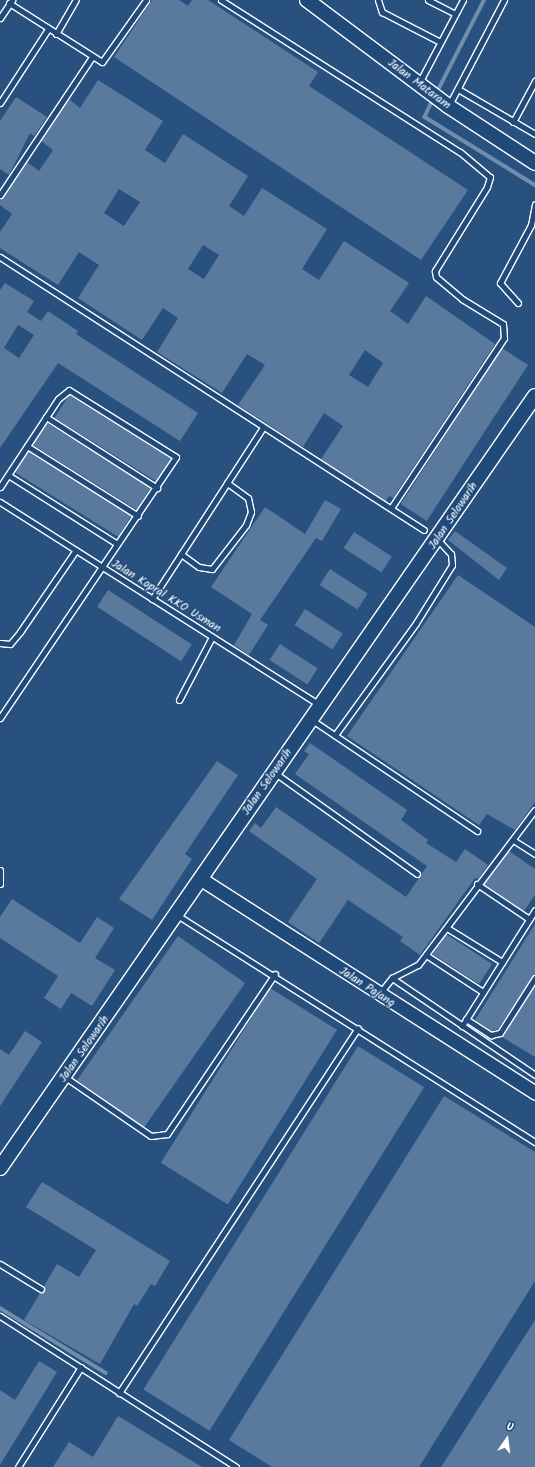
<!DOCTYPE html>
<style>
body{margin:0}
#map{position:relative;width:535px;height:1467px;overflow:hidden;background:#28517f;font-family:Kalam,sans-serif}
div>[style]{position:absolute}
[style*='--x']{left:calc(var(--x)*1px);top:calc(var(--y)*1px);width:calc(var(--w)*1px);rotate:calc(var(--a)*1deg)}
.stream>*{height:3.5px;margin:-1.75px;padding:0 1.75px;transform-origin:1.75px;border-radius:1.75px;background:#718dab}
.building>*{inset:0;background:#5a7a9d;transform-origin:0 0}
.roads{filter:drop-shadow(1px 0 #fff) drop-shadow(-1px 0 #fff) drop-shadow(0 1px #fff) drop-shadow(0 -1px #fff)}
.service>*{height:5px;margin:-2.5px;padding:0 2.5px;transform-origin:2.5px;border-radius:2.5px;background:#1f4a7a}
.tertiary>*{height:13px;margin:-6.5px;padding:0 6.5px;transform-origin:6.5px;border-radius:6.5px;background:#1f4a7a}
.secondary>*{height:14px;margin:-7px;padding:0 7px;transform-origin:7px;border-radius:7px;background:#1f4a7a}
span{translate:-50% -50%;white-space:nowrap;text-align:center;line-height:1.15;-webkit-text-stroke:3px #1f4a7a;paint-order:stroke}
.street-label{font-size:12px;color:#fff}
.north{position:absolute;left:487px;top:1419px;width:40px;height:40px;-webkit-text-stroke:3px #1f4a7a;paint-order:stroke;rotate:14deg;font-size:11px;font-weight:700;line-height:16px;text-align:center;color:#fff}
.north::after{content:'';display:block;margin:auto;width:14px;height:18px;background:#fff;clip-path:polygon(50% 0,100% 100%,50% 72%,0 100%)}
</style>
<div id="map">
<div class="stream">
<i style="--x:436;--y:94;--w:106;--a:-62.9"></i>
<i style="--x:433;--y:100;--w:19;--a:115"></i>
<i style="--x:425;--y:117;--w:129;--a:31.7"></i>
<i style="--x:0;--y:1308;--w:124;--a:31.5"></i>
</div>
<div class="building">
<i style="clip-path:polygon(152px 0,179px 0,188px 6px,192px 0,208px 0,318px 72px,309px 86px,468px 190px,421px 260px,114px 57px)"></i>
<i style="clip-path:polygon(evenodd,98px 80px,163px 121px,145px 150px,165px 163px,183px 134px,248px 176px,229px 206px,244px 216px,262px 188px,327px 229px,302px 269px,319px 280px,344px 241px,409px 283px,390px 311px,408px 324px,426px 296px,495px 344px,393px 498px,389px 496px,386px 501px,321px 459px,343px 426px,324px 413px,303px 447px,238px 405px,265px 365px,247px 354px,222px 393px,157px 352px,178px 318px,163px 308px,142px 340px,78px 298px,99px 265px,79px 252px,58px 285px,0 248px,0 232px,12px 214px,0 205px,0 201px,27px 162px,39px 171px,53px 150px,41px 141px,69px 99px,80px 108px,98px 80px,119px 189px,140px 202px,124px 226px,104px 213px,119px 189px,98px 80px,203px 245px,219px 255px,204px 279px,188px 269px,203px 245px,98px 80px,365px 350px,383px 363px,368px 387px,349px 375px,365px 350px)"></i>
<i style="clip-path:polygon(16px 97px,47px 117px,34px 136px,30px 133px,9px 175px,0 169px,0 121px)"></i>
<i style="clip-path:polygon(evenodd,5px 283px,34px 301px,27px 312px,41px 321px,48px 311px,78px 331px,76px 334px,198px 413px,180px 441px,58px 363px,0 448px,0 290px,5px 283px,18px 325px,34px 335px,19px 358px,4px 348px,18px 325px)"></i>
<i style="left:502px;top:348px;width:31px;height:186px;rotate:33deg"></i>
<i style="left:69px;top:395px;width:120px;height:27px;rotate:32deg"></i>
<i style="left:47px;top:423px;width:122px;height:26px;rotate:32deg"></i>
<i style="left:28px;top:451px;width:122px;height:25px;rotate:32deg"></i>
<i style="clip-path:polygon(325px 500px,341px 509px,322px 541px,316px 538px,260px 620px,268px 625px,249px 655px,234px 645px,252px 614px,211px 587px,265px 507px,305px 534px)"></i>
<i style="clip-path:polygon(455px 531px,507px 568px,499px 580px,448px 540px)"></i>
<i style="left:354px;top:532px;width:45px;height:19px;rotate:33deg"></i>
<i style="left:330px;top:569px;width:45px;height:19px;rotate:33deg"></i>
<i style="clip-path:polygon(458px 575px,535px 627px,535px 802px,515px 830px,487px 814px,479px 825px,347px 736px)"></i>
<i style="left:108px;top:590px;width:100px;height:20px;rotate:33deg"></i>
<i style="left:305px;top:609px;width:45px;height:19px;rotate:33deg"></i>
<i style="left:280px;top:644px;width:45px;height:19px;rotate:33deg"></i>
<i style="clip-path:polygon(310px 743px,407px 810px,401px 820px,428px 840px,426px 843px,456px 862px,465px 849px,488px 865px,478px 879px,475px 878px,420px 955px,400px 941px,403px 937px,348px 900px,319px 943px,288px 922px,317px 879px,249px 831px,255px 823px,261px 828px,276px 807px,406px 897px,427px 866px,295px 774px,309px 754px,304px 751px)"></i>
<i style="clip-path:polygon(217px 761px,238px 775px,185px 854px,192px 859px,152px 920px,119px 899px)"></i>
<i style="clip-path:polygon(509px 851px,535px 869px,535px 895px,524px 911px,484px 884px)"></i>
<i style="clip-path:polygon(12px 899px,80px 943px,97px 917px,114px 928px,95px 958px,115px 970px,92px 1006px,71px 993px,61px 1009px,44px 998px,58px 976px,0 938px,0 917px)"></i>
<i style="clip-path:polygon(535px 924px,535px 974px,498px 1029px,492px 1031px,475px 1020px)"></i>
<i style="left:446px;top:934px;width:55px;height:24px;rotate:33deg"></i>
<i style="left:178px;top:936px;width:82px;height:176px;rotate:35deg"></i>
<i style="clip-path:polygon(535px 985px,535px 1057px,502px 1037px)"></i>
<i style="left:270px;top:988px;width:79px;height:206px;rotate:32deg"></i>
<i style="clip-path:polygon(25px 1031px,42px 1042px,0 1106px,0 1049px,9px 1055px)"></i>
<i style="left:358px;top:1046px;width:78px;height:405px;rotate:32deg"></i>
<i style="clip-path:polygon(444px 1096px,535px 1152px,535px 1281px,419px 1467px,272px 1467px,229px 1440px)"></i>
<i style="clip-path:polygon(42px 1182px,170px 1261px,155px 1286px,151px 1284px,137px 1306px,134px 1304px,100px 1364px,24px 1320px,40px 1293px,45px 1291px,44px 1286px,57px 1264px,79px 1277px,96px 1250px,26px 1207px)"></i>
<i style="clip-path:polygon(535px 1320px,535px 1467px,441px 1467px)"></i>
<i style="clip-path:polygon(39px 1361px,57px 1372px,0 1465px,0 1390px,15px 1400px)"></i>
<i style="clip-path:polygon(118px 1416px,202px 1467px,53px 1467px,69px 1442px,93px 1457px)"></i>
</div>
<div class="roads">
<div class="service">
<i style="--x:221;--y:0;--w:283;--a:32.5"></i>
<i style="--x:460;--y:152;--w:39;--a:40"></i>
<i style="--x:490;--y:177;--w:10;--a:107"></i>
<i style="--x:487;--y:187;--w:99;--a:121.8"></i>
<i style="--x:435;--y:271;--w:6;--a:81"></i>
<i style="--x:436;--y:277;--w:34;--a:40"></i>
<i style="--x:462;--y:299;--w:48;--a:31.4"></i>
<i style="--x:503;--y:324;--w:14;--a:86"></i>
<i style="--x:504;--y:338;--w:204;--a:123.6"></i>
<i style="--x:378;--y:0;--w:13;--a:72"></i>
<i style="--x:382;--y:12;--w:65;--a:27.3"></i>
<i style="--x:428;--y:0;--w:30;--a:27"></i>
<i style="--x:9;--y:3;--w:110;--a:32.4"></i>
<i style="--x:102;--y:62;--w:76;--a:-54.6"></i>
<i style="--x:0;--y:18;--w:22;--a:-56"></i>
<i style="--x:56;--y:34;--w:39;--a:-60"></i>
<i style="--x:419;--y:83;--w:94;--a:-62.1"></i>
<i style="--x:458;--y:89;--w:89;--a:30.3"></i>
<i style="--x:0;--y:103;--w:88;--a:-57"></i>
<i style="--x:449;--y:105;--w:119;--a:-62.4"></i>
<i style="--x:513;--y:122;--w:47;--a:-61.8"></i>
<i style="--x:0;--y:195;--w:166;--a:-56.3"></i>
<i style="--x:0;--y:257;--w:504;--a:32.78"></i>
<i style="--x:518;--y:303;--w:27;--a:-132"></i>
<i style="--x:500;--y:283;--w:66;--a:-61.9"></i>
<i style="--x:531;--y:225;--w:21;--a:-79"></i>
<i style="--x:46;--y:417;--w:132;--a:32.6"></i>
<i style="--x:27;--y:446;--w:131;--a:32.2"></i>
<i style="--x:8;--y:475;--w:129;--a:32.3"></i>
<i style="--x:0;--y:487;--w:105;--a:-56.6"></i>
<i style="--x:58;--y:399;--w:14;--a:-39"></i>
<i style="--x:69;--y:390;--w:126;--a:32.1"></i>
<i style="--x:176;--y:457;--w:315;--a:124"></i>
<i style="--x:0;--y:502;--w:379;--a:32.4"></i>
<i style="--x:181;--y:554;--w:22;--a:36"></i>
<i style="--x:199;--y:567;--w:13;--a:9"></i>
<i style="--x:212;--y:569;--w:56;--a:-52.3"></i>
<i style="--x:246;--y:525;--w:14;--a:-69"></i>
<i style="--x:251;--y:512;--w:14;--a:-102"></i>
<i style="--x:248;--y:498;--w:26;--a:-144"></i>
<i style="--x:152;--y:599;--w:202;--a:-57.1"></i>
<i style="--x:0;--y:643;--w:10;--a:6"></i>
<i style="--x:10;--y:644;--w:16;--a:-50"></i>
<i style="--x:20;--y:632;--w:99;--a:-55.7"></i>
<i style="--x:179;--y:700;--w:71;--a:-62.4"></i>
<i style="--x:312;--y:720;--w:199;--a:33.9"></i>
<i style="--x:335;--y:735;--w:138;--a:-54.1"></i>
<i style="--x:416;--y:623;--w:68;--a:-58.2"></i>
<i style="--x:452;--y:565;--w:11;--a:-95"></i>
<i style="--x:451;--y:554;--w:21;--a:-133"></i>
<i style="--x:275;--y:773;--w:174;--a:35.4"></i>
<i style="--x:513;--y:840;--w:26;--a:32"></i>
<i style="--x:0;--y:870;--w:14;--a:90"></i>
<i style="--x:477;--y:884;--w:63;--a:33.9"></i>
<i style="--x:177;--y:915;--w:424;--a:32.4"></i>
<i style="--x:447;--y:928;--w:65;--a:31.7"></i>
<i style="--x:426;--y:955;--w:68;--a:33"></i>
<i style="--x:392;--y:978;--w:173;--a:34.1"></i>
<i style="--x:379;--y:994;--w:21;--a:-51"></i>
<i style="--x:392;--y:978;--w:29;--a:-27"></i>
<i style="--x:418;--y:965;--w:194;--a:-53"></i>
<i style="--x:466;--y:1019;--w:30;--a:33"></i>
<i style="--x:491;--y:1035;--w:9;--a:-13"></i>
<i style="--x:500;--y:1033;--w:65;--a:-57.5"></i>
<i style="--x:462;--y:1026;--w:137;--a:-57.8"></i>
<i style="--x:65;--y:1077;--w:104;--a:34.5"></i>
<i style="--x:151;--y:1136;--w:16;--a:-7"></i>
<i style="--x:167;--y:1134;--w:193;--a:-56"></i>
<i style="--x:0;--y:1264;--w:48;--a:31.4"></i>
<i style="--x:0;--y:1316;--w:280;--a:32.6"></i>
<i style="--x:119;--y:1393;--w:436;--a:-56.8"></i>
<i style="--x:18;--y:1467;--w:118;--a:-57.8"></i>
</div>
<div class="tertiary">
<i style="--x:201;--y:879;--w:397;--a:32.6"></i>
</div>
<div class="secondary">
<i style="--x:307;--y:0;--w:176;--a:36.9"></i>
<i style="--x:448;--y:106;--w:104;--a:33.2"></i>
<i style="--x:0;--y:1168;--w:939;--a:-55.28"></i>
</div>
</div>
<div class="street-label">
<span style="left:419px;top:84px;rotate:37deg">Jalan Mataram</span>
<span style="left:453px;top:516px;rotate:-56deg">Jalan Selowarih</span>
<span style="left:166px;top:596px;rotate:32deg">Jalan Kopral KKO Usman</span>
<span style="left:267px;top:782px;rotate:-55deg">Jalan Selowarih</span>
<span style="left:367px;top:987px;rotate:33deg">Jalan Pajang</span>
<span style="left:84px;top:1049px;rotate:-55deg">Jalan Selowarih</span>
</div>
<div class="north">U</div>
</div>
